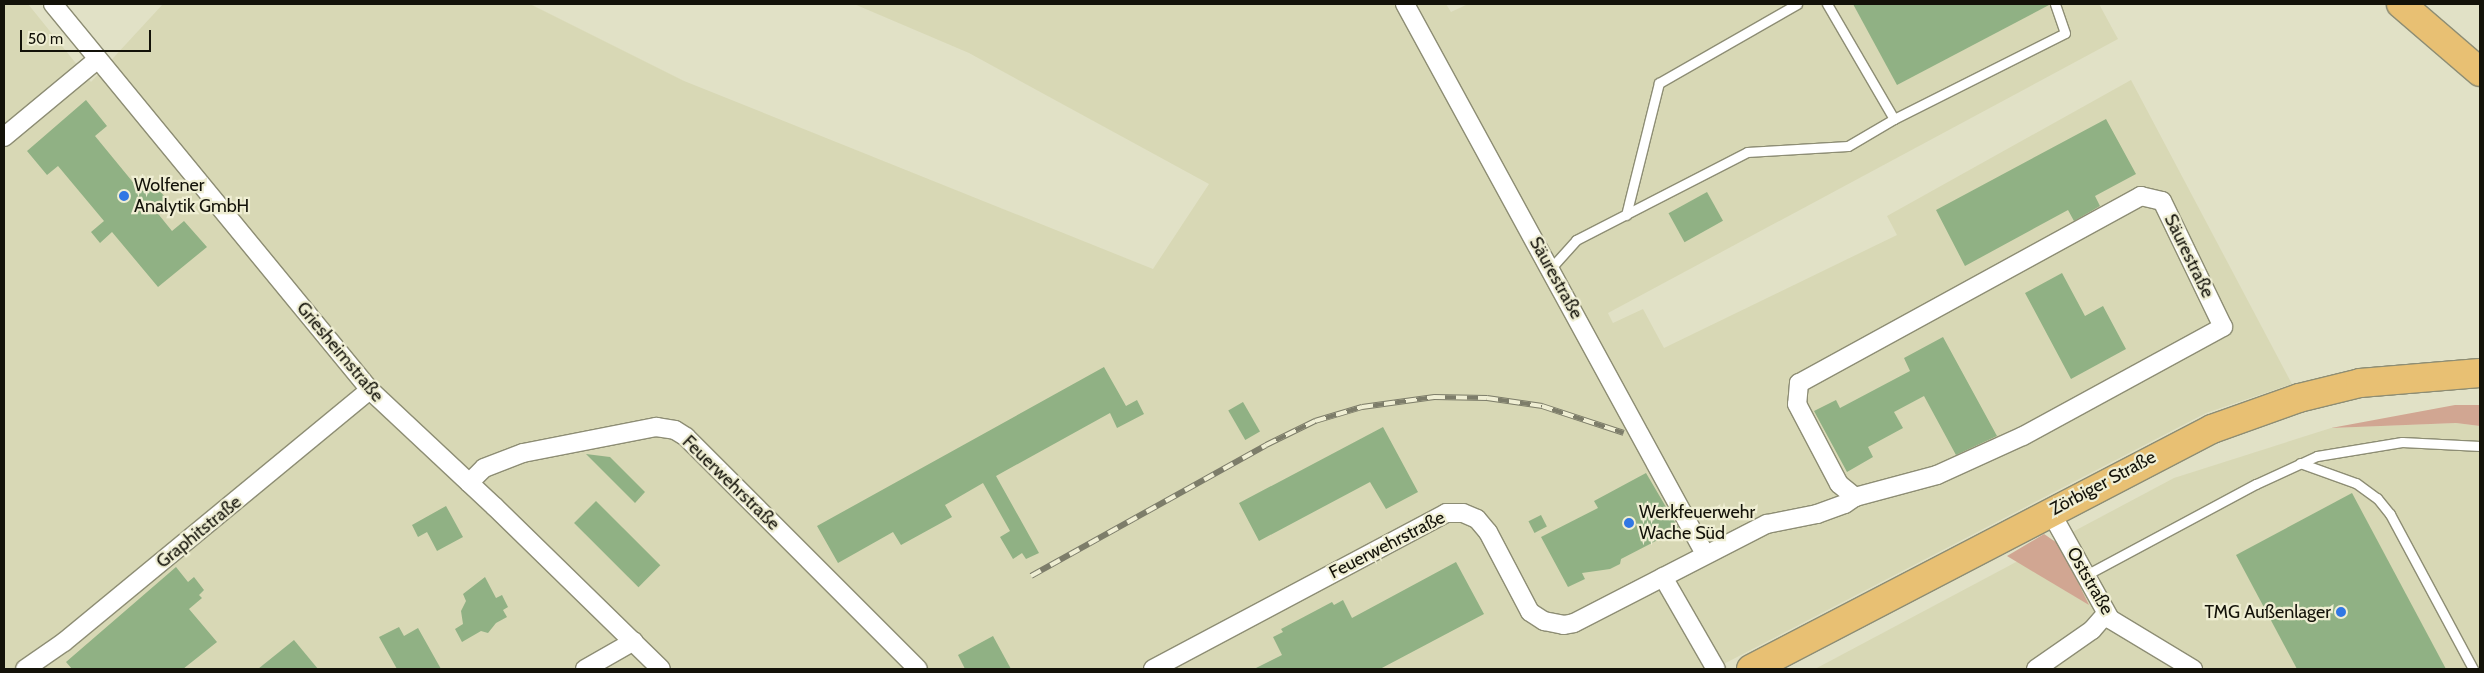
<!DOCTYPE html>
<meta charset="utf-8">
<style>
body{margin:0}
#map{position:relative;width:2484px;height:673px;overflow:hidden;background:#e1e1c6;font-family:Cabin,sans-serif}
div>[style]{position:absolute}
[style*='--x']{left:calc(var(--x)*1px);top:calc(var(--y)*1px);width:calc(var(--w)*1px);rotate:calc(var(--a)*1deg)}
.built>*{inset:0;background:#d8d8b5}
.green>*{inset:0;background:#d1a692}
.building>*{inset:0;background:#90b184;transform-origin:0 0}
.roads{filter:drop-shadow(1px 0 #8d8d74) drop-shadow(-1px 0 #8d8d74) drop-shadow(0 1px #8d8d74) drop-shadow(0 -1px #8d8d74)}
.lane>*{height:9px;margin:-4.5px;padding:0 4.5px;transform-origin:4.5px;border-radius:4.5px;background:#fff}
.street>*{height:18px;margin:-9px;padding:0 9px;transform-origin:9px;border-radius:9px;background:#fff}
.primary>*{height:28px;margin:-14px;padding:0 14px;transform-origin:14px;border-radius:14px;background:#e8c073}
.rail>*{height:5.5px;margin-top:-2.75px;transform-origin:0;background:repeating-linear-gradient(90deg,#efeed3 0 11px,#7d7d6a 0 22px);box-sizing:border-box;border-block:1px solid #7d7d6a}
.dots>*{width:14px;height:14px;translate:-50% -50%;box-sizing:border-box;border:2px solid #efeed3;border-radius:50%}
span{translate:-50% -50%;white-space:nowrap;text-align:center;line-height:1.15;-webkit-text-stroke:4.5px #efeed3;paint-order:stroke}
.poi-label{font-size:18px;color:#131209}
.left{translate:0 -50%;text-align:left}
.right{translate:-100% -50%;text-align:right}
.street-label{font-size:18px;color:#131209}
.frame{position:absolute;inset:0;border:5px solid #131209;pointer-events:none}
.scale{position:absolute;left:20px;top:30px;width:131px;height:22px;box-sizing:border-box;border:2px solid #131209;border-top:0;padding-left:6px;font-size:15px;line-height:18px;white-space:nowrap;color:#131209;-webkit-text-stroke:4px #efeed3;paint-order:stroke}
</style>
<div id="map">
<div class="built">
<i style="clip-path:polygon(4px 4px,28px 4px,91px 82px,163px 4px,530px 4px,684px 81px,1153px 269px,1209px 184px,969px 53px,854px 4px,1446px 4px,1451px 12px,1468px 4px,2099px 4px,2118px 39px,1608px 313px,1613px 323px,1643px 309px,1664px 348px,1897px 235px,1887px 216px,2131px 80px,2292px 384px,2206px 413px,1714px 669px,4px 669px)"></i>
<i style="clip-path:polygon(2456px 423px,2480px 426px,2480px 669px,1815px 669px,2174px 478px,2331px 428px)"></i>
</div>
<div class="green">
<i style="clip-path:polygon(2455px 405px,2480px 405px,2480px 426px,2456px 423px,2331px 428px)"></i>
<i style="clip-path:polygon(2044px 534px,2060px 545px,2089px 605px,2007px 556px)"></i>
</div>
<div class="building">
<i style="clip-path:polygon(1853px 4px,2049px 4px,2049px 5px,1897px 85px)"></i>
<i style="clip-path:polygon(86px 100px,107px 126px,95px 136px,141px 192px,152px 183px,168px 200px,155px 210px,172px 231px,184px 221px,207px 247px,158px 287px,112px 232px,100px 243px,91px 232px,104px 221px,58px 166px,47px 175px,27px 151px)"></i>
<i style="clip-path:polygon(2106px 119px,2136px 174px,2095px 196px,2100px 206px,2074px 221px,2068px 210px,1965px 266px,1936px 210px)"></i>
<i style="left:1707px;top:192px;width:33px;height:44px;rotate:61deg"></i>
<i style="clip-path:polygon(2062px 273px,2085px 316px,2103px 306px,2126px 349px,2071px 379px,2025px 293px)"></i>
<i style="clip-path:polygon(1943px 337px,1997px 436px,1956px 455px,1924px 396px,1894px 412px,1903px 428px,1868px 447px,1873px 457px,1847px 472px,1814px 411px,1836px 400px,1840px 408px,1910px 371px,1904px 358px)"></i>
<i style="clip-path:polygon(1104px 367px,1126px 406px,1137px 400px,1144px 414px,1117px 428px,1110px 413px,996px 476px,1039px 553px,1026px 559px,1022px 553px,1013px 559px,1000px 537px,1010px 531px,983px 483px,945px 505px,952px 517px,901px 545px,893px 532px,838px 563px,817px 526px)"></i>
<i style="left:1243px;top:402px;width:34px;height:17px;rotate:60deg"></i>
<i style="clip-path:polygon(1383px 427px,1418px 492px,1386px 509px,1370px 482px,1259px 541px,1239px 503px)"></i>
<i style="clip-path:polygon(586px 454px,610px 457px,645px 492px,635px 503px)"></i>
<i style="clip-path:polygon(1646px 473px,1679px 529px,1621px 559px,1620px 564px,1610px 569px,1582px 573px,1585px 579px,1568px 587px,1541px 537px,1598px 508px,1594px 501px)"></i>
<i style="clip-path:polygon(2352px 493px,2446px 669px,2297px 669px,2236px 555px)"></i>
<i style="left:596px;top:501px;width:91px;height:31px;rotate:45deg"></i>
<i style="clip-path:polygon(446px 506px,463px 537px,437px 551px,427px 532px,418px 537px,412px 525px)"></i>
<i style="left:1541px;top:515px;width:13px;height:14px;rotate:63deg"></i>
<i style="clip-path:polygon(1456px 562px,1484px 614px,1380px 669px,1254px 669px,1282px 655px,1273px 637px,1283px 632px,1281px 629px,1332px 602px,1334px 605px,1343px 600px,1352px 618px)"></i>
<i style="clip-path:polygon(176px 567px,188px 582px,194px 577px,204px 590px,199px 595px,202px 598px,189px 609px,217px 642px,183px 669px,72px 669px,66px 662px)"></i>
<i style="clip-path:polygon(485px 577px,496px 598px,502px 595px,508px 607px,503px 610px,507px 617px,496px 623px,488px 633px,481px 631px,462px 642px,455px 629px,463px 624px,461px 611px,466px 601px,463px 594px)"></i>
<i style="clip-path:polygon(399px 627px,404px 636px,418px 628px,441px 669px,397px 669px,379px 637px)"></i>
<i style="clip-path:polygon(993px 636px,1011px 669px,965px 669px,958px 655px)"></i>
<i style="clip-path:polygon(294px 640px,318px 669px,258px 669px)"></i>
</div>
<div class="roads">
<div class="lane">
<i style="--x:1827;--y:4;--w:133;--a:59.8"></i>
<i style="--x:1626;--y:215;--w:136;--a:-76"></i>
<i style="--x:1659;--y:83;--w:159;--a:-29.8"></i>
<i style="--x:1551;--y:268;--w:38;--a:-48"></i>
<i style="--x:1576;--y:240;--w:192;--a:-27.2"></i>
<i style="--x:1747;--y:152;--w:101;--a:-3.4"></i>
<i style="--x:1848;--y:146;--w:53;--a:-30.4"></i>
<i style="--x:1894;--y:119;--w:191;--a:-26.7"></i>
<i style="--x:2065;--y:33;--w:31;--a:-109"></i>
<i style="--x:2300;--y:463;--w:59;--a:19.7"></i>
<i style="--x:2356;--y:483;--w:26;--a:36"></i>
<i style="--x:2377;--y:498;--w:21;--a:51"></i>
<i style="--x:2390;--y:514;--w:176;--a:61.8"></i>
<i style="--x:2086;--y:575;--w:193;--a:-28.2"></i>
<i style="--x:2256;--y:484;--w:67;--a:-24.7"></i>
<i style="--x:2317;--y:456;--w:86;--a:-9.4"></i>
<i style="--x:2402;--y:442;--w:78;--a:2.9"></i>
</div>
<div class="street">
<i style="--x:53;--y:4;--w:499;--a:50.6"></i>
<i style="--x:370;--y:390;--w:170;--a:43.1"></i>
<i style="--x:494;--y:506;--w:233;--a:44.3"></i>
<i style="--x:1405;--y:4;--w:626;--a:61.39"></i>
<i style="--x:4;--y:137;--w:122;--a:-39.7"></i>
<i style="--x:469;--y:483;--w:21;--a:-45"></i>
<i style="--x:484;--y:468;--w:42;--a:-21"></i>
<i style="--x:523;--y:453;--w:136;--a:-11.1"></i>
<i style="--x:656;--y:427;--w:19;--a:9"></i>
<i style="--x:675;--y:430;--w:13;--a:32"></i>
<i style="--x:686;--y:437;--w:328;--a:45"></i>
<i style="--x:2050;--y:511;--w:124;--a:60.9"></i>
<i style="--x:2110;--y:619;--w:97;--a:31.1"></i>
<i style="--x:1663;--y:577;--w:106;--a:60.1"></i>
<i style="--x:25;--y:669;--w:47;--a:-34.7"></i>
<i style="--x:64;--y:642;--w:396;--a:-39.5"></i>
<i style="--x:585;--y:669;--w:56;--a:-29.7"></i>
<i style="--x:1153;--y:669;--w:332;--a:-28"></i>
<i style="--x:1446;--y:513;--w:17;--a:0"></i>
<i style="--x:1463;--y:513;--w:15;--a:23"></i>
<i style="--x:1477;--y:519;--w:17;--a:50"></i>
<i style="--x:1488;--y:532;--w:90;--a:62.3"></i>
<i style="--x:1530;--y:612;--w:17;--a:33"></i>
<i style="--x:1544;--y:621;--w:20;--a:11"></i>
<i style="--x:1564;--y:625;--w:10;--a:-11"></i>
<i style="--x:1574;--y:623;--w:217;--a:-27.2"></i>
<i style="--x:1767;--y:524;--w:51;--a:-11.3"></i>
<i style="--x:1817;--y:514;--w:30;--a:-20"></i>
<i style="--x:1845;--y:504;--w:12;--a:-35"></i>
<i style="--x:1855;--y:497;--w:85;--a:-15"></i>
<i style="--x:1937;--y:475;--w:94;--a:-24.4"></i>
<i style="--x:2023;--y:436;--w:228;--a:-28.6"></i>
<i style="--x:2223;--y:327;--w:140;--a:-115.8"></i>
<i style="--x:2162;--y:201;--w:22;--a:-167"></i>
<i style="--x:2141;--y:196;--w:390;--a:151.3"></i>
<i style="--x:1799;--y:383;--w:21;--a:95"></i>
<i style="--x:1797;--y:404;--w:90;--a:62.3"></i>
<i style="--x:1839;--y:484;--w:21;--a:39"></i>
<i style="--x:2036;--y:669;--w:68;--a:-34.9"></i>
<i style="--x:2092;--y:630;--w:21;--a:-49"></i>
</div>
<div class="primary">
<i style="--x:2401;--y:4;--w:104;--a:40.7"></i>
<i style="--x:1751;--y:669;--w:520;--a:-27.5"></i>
<i style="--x:2212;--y:429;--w:92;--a:-19.6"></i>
<i style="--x:2299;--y:398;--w:63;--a:-13.8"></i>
<i style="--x:2360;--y:383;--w:120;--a:-4.8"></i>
</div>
</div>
<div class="rail">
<i style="--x:1031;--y:576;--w:269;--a:-29.1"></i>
<i style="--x:1266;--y:445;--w:55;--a:-26.1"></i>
<i style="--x:1315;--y:421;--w:49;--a:-16.6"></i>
<i style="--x:1362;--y:407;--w:73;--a:-7.9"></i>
<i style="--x:1434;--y:397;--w:53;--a:1.1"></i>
<i style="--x:1487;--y:398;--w:56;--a:8.3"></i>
<i style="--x:1542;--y:406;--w:86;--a:18.2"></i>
</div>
<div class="dots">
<i style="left:124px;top:196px;background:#3177e4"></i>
<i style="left:1629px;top:523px;background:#3177e4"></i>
<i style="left:2341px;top:612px;background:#3177e4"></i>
</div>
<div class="poi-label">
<span class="left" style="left:134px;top:196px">Wolfener<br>Analytik GmbH</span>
<span class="left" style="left:1639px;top:523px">Werkfeuerwehr<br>Wache Süd</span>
<span class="right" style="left:2331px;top:612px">TMG Außenlager</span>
</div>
<div class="street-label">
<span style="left:2189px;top:256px;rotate:64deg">Säurestraße</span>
<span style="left:1556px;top:278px;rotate:61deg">Säurestraße</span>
<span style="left:340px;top:352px;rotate:50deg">Griesheimstraße</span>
<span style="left:731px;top:483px;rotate:44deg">Feuerwehrstraße</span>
<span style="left:2103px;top:483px;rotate:-28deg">Zörbiger Straße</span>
<span style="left:199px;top:532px;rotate:-39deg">Graphitstraße</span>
<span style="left:1387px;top:545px;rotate:-27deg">Feuerwehrstraße</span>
<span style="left:2090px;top:581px;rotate:60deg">Oststraße</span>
</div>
<div class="frame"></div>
<div class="scale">50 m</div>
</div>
